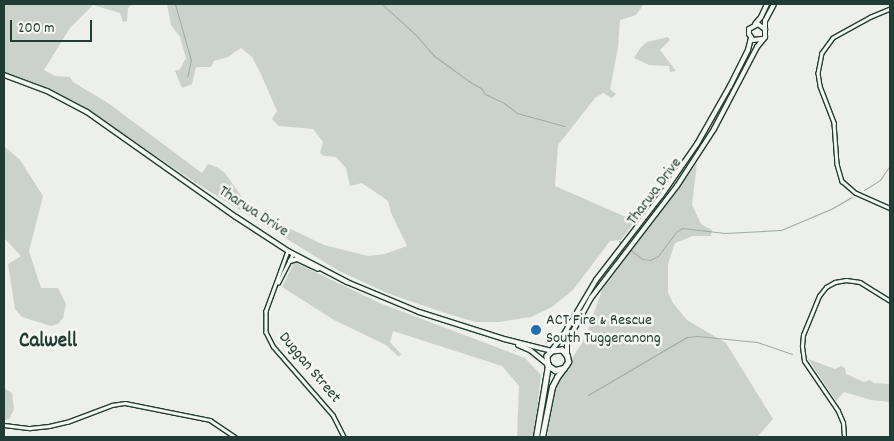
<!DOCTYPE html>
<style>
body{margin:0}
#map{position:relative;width:894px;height:441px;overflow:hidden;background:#edefea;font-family:Dekko,sans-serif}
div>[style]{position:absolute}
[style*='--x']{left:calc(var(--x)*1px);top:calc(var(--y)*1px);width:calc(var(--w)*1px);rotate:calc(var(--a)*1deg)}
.green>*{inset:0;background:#cbd2cc}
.stream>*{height:1px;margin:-0.5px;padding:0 0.5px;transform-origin:0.5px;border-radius:0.5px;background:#9faaa4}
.roads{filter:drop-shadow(1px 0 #1f3d34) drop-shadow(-1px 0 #1f3d34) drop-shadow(0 1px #1f3d34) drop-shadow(0 -1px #1f3d34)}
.tertiary>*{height:2.5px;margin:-1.25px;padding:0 1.25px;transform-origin:1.25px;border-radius:1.25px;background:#f6f6f2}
.primary>*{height:4px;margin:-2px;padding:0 2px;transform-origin:2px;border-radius:2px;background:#f6f6f2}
.trunk>*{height:4.5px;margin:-2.25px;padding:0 2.25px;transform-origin:2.25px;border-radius:2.25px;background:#f6f6f2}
.dots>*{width:14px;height:14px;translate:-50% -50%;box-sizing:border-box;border:2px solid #f6f6f2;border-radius:50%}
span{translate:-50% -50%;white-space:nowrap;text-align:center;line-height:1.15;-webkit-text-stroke:5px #f6f6f2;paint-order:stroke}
.street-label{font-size:16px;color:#1f3d34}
.poi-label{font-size:16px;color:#1f3d34}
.left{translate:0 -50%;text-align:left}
.district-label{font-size:21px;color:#1f3d34;font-weight:700}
.frame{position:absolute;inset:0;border:5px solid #1f3d34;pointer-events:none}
.scale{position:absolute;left:10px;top:20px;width:82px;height:22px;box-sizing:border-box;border:2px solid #1f3d34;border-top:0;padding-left:6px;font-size:15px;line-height:18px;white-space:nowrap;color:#1f3d34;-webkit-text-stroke:4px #f6f6f2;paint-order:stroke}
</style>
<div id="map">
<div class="green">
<i style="clip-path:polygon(4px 4px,133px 4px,128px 8px,127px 21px,123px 22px,120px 13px,93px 5px,70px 28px,44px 70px,55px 76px,70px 77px,73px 82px,108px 103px,202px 173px,208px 164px,217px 167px,225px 173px,248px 206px,272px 220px,324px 245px,368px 256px,385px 254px,407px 246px,391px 213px,388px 201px,362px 183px,350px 186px,346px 168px,336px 157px,324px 156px,320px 153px,323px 142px,313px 129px,279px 126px,272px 119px,277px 111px,260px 72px,252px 57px,241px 48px,228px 57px,214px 61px,211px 67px,196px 67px,192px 84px,182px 88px,175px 71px,180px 69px,186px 58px,180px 37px,171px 25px,167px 4px,644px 4px,636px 15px,620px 20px,618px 48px,610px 89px,616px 94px,612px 98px,603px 93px,595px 98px,558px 145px,555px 186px,635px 221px,621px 240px,610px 241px,573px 290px,552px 307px,531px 317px,499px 322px,475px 322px,439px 311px,387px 293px,339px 271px,196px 183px,82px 106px,36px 83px,4px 72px)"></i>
<i style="clip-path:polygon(668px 37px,670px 40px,660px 50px,676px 71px,670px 72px,669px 66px,649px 65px,634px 58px,641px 47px,647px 42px)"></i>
<i style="clip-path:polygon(4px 146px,20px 160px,43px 196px,29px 251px,41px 288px,58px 288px,66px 304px,63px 318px,58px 324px,51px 326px,22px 317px,15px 309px,8px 264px,21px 256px,4px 238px)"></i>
<i style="clip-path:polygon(697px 163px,692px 205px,701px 224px,712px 230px,711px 236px,693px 236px,675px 243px,668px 264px,668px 293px,673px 303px,687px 320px,726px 343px,773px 419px,757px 437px,547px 437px,554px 395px,559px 379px,585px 338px,602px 290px)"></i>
<i style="clip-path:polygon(294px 262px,382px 304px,525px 358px,541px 375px,534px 437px,517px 437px,519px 386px,502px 366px,393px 331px,390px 342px,401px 354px,399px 357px,386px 345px,334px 320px,282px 287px)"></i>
<i style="clip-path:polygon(808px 359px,835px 369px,841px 366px,845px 368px,846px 374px,864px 382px,870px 380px,874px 383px,890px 384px,890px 402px,871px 400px,844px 392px,836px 401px)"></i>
<i style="clip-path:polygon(4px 388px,12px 393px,14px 410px,9px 419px,4px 420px)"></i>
</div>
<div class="stream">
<i style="--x:175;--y:4;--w:58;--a:74.1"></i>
<i style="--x:191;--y:60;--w:17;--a:103"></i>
<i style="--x:382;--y:4;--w:45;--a:42.3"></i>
<i style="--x:415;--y:34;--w:28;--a:49"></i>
<i style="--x:433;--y:55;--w:46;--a:36.1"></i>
<i style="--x:470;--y:82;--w:13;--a:29"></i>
<i style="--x:481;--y:88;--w:7;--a:56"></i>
<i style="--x:485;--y:94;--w:21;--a:25"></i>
<i style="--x:504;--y:103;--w:16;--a:38"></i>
<i style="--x:517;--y:113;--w:49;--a:15.5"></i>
<i style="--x:864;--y:190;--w:19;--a:-32"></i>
<i style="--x:880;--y:180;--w:18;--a:-56"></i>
<i style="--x:619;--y:241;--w:29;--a:38"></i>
<i style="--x:642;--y:259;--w:8;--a:7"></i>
<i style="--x:650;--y:260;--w:9;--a:-27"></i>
<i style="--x:658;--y:256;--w:30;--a:-53"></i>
<i style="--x:676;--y:232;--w:7;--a:-34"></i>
<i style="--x:682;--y:228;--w:43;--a:6.6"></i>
<i style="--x:725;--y:233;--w:56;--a:-3.1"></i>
<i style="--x:781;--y:230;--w:54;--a:-22.8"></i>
<i style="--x:831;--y:209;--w:24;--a:-30"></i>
<i style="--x:588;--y:395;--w:115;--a:-30.4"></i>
<i style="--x:687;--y:337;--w:10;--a:-6"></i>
<i style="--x:697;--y:336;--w:60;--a:5.7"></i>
<i style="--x:757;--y:342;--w:37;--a:19"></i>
</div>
<div class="roads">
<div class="tertiary">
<i style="--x:890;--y:9;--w:21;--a:157"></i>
<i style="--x:871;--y:17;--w:43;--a:151.1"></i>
<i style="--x:833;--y:38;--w:19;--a:126"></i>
<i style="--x:822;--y:53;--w:20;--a:101"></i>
<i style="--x:818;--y:73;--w:13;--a:81"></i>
<i style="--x:820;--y:86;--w:40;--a:69"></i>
<i style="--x:834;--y:123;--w:41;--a:85.8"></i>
<i style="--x:837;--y:164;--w:18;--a:74"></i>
<i style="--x:842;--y:181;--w:18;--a:41"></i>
<i style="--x:856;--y:193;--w:37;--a:24"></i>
<i style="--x:288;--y:251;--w:64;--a:110.1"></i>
<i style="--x:266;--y:311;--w:21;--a:90"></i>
<i style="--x:266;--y:332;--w:16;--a:63"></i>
<i style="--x:273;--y:346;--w:91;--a:49"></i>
<i style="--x:333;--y:415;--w:25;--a:63"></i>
<i style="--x:278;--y:283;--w:33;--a:-63"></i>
<i style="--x:4;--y:425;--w:26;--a:7"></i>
<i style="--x:30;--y:428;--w:19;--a:-6"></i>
<i style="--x:49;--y:426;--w:18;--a:-13"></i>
<i style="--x:67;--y:422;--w:48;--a:-20.7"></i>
<i style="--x:112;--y:405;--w:13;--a:-9"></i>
<i style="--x:125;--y:403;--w:87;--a:11.3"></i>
<i style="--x:210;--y:420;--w:30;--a:34"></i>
<i style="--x:844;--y:437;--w:14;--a:-94"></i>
<i style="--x:843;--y:423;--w:13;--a:-113"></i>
<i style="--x:838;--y:411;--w:60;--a:-124.2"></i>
<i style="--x:804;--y:361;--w:15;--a:-98"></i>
<i style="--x:802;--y:346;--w:11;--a:-85"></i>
<i style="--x:803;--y:335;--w:42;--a:-67.7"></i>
<i style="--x:819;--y:296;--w:11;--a:-52"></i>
<i style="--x:826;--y:287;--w:10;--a:-29"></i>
<i style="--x:835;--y:282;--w:11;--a:-10"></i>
<i style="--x:846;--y:280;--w:14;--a:8"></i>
<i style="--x:860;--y:282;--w:36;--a:32"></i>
</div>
<div class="primary">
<i style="--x:755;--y:24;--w:9;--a:-49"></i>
<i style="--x:761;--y:17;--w:14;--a:-65"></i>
<i style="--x:762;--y:39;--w:9;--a:174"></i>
<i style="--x:753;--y:40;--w:7;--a:-124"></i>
<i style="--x:749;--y:34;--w:5;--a:-90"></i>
<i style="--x:749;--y:29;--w:10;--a:-29"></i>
<i style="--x:758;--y:24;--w:9;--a:36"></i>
<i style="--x:4;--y:75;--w:46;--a:20.4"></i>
<i style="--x:47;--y:91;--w:45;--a:27.7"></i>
<i style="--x:87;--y:112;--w:182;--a:35.2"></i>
<i style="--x:236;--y:217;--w:62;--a:33.2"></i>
<i style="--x:288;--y:251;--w:67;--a:27.7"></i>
<i style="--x:347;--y:282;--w:78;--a:22.6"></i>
<i style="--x:419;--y:312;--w:89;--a:17.6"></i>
<i style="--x:504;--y:339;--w:49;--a:14"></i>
<i style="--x:290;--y:261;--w:7;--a:-16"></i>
<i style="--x:297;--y:259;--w:23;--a:25"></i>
<i style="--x:518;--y:345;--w:13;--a:23"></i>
<i style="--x:530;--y:350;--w:22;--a:39"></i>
<i style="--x:552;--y:350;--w:20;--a:-53"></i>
<i style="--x:564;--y:334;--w:63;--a:-59.3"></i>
<i style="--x:596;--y:280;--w:106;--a:-52.3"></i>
<i style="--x:661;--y:196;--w:63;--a:-55.3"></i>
<i style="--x:697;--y:144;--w:67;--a:-60.4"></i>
<i style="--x:730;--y:86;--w:40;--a:-63.4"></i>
<i style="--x:748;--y:50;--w:12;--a:-76"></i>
<i style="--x:567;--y:354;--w:12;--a:-90"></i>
<i style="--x:567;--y:342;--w:50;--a:-61.4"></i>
<i style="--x:591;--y:298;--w:141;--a:-52.5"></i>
<i style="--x:677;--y:186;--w:68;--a:-57"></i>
<i style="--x:714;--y:129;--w:93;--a:-62.3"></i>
<i style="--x:757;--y:47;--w:13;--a:-51"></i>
<i style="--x:765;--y:37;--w:16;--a:-90"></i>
<i style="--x:765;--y:21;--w:19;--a:-62"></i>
</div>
<div class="trunk">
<i style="--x:536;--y:437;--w:73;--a:-80.5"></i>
<i style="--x:542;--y:437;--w:51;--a:-78.7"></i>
<i style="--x:552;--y:387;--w:11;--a:-63"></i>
<i style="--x:557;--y:377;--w:15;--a:-53"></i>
<i style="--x:566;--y:365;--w:4;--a:-56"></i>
<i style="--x:568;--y:362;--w:6;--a:-99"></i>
<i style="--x:567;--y:356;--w:8;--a:-130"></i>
<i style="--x:562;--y:350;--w:10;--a:174"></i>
<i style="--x:552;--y:351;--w:7;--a:135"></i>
<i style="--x:547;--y:356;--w:9;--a:84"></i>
<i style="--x:548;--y:365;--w:9;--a:36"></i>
<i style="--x:555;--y:370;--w:9;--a:-13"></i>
</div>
</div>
<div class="dots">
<i style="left:536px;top:330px;background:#1f6fb2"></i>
</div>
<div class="street-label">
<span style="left:655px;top:192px;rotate:-53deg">Tharwa Drive</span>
<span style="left:253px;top:212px;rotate:33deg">Tharwa Drive</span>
<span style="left:309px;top:368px;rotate:50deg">Duggan Street</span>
</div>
<div class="poi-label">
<span class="left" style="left:546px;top:330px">ACT Fire &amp; Rescue<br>South Tuggeranong</span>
</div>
<div class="district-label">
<span style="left:48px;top:342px">Calwell</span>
</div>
<div class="frame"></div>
<div class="scale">200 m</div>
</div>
